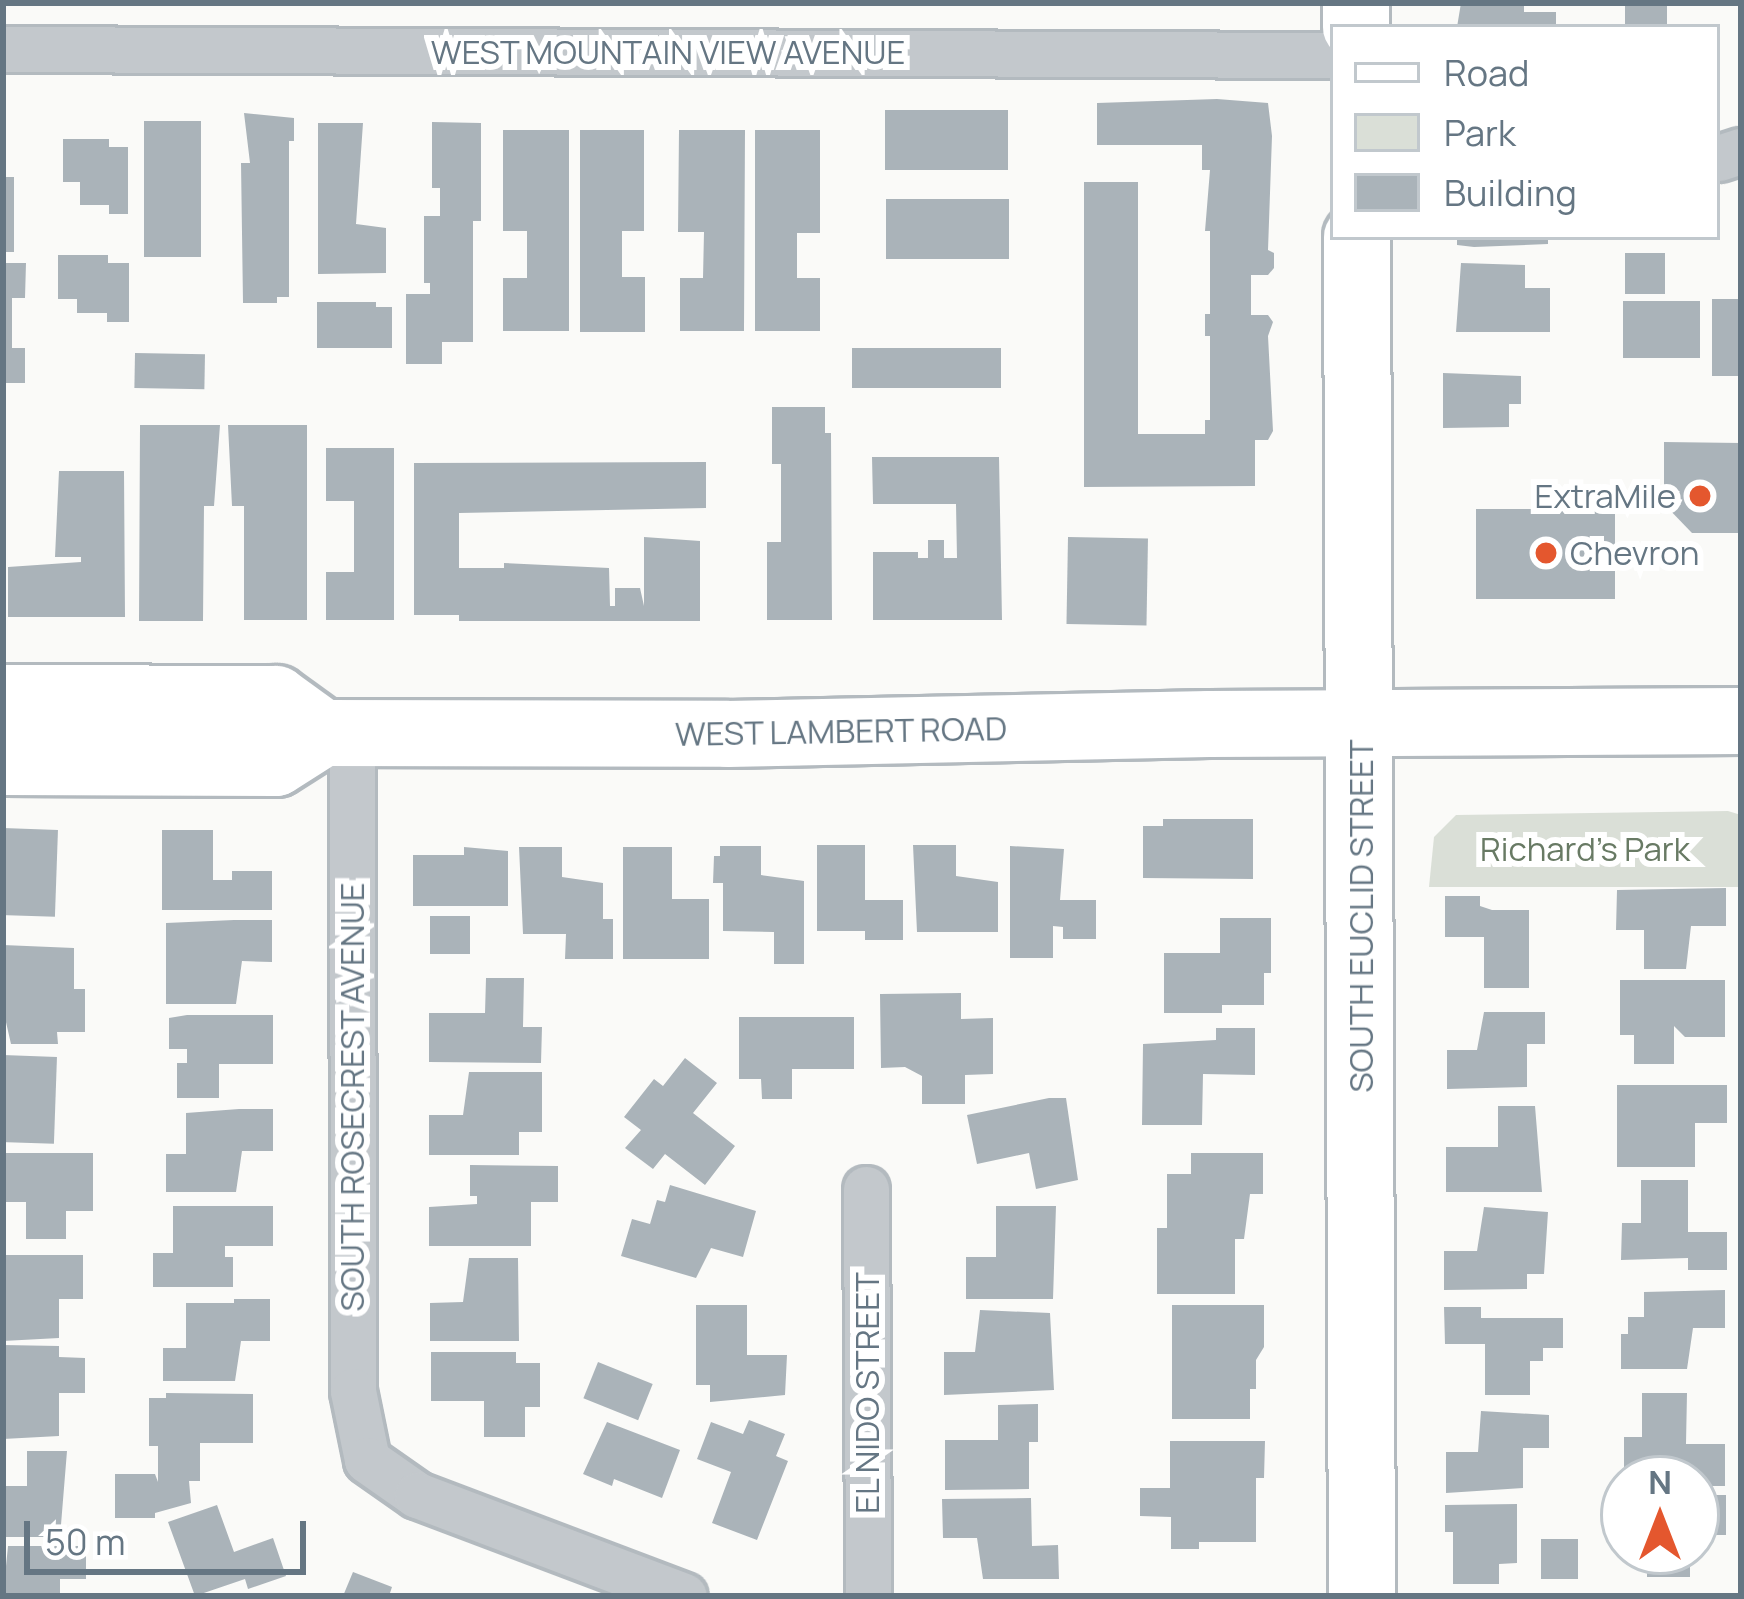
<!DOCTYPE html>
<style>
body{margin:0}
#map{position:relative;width:1744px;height:1599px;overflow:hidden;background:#fafaf8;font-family:Manrope,sans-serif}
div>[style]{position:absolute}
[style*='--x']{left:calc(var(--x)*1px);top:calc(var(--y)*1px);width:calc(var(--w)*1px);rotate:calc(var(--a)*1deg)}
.green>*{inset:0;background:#dadfd7}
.building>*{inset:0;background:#aab3b9;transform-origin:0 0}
.roads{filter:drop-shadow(3px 0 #b3babf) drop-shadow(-3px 0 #b3babf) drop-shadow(0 3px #b3babf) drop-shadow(0 -3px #b3babf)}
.street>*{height:45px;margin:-22.5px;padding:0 22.5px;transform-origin:22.5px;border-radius:22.5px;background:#c3c8cc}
.secondary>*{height:66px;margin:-33px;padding:0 33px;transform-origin:33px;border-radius:33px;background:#fff}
.dots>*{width:33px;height:33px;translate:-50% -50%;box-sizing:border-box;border:6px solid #fff;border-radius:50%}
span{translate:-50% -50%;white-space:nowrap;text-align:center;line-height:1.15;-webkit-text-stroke:12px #fff;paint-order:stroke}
.street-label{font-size:33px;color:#657683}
.poi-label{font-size:33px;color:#657683}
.right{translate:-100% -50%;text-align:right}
.left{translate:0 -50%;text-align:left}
.park-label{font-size:33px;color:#687a64}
.frame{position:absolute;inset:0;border:6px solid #657683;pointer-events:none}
.legend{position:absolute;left:1330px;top:24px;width:390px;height:216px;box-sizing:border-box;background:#fff;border:3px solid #c1c8cd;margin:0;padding:15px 21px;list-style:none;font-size:36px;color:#657683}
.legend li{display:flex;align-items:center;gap:24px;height:60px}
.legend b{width:60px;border:3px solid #c1c8cd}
.north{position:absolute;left:1600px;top:1455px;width:120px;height:120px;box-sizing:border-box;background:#fff;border:3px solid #c1c8cd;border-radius:50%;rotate:0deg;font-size:33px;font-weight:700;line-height:48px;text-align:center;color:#657683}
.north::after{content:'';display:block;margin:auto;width:42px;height:54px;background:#e4572e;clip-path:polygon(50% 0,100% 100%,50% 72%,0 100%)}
.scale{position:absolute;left:24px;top:1521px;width:282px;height:54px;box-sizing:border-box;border:6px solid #657683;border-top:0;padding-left:15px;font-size:36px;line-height:42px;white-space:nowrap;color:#657683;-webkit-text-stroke:9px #fff;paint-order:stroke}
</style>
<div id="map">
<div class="green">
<i style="clip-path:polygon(1728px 811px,1741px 815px,1741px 887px,1429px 887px,1434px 837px,1456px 815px)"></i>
</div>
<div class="building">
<i style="clip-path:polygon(1461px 3px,1524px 3px,1524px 12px,1556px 12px,1556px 27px,1457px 27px)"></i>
<i style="left:1625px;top:3px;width:42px;height:24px"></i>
<i style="clip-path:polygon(1217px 99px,1268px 103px,1272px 136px,1268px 250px,1274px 253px,1274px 268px,1268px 275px,1251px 275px,1251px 315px,1268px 315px,1273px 322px,1268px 336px,1273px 431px,1268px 440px,1255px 440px,1255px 486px,1084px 487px,1084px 182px,1138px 182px,1138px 434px,1205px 434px,1205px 420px,1210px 420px,1210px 336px,1205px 336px,1205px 314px,1210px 314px,1210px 231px,1205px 231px,1210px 170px,1202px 170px,1202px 145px,1097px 145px,1097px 103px)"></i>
<i style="left:885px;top:110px;width:123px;height:60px"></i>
<i style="clip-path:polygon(244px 113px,294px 118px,294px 141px,289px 141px,289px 297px,277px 297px,277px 303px,243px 303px,241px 163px,250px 163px)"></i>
<i style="left:144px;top:121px;width:57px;height:136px"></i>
<i style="clip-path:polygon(432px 122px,481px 123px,481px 221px,473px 221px,473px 342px,442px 342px,442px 364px,406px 364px,406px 294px,430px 294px,430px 283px,424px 283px,424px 216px,440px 216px,440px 188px,432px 188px)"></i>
<i style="clip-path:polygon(318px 123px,363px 123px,356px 224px,386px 228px,386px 273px,318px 274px)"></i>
<i style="clip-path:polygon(503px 130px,569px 130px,569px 331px,503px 331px,503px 278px,527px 278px,527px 231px,503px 231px)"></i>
<i style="clip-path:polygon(580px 130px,644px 130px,644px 231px,622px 231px,622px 277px,645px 277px,645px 332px,580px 332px)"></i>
<i style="clip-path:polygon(679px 130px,745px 130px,744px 331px,680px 331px,680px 278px,703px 278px,704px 232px,678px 232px)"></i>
<i style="clip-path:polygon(755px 130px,820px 130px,820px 233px,797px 233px,797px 278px,820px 278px,820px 331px,755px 331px)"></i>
<i style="clip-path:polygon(63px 139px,109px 139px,109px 147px,128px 147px,128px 214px,109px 214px,109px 205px,80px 205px,80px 182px,63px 182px)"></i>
<i style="left:3px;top:177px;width:11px;height:75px"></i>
<i style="left:886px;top:199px;width:123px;height:60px"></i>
<i style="clip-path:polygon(1457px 237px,1548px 237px,1548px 244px,1474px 247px,1457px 245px)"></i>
<i style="left:1625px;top:253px;width:40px;height:41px"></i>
<i style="clip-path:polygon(58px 255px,108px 255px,108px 263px,129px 263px,129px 322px,107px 322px,107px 313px,77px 313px,77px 299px,58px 299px)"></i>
<i style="clip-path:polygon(3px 263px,26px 263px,25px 298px,12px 298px,12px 348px,25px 348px,25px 383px,3px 383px)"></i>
<i style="clip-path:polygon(1461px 263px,1525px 265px,1525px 288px,1550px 288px,1550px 332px,1456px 332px)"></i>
<i style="left:1712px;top:299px;width:29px;height:77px"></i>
<i style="left:1623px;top:301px;width:77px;height:57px"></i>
<i style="clip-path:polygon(317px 302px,376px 302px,376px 307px,392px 307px,392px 348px,317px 348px)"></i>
<i style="left:852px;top:348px;width:149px;height:40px"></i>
<i style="left:135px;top:353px;width:70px;height:35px;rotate:1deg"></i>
<i style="clip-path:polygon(1443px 373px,1521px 376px,1521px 404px,1509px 404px,1509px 427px,1443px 428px)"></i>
<i style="clip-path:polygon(772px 407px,825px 407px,825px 433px,831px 433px,832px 620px,767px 620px,767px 542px,781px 542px,781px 464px,772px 464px)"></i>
<i style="clip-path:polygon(140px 425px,220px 425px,214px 506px,204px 506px,203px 621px,139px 621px)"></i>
<i style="clip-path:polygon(228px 425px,307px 425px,307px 620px,244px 620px,244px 506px,232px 506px)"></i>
<i style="clip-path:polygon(1664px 442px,1741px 443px,1741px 533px,1692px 533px,1664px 504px)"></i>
<i style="clip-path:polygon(326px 448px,394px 448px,394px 620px,326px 620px,326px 572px,354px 572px,354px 501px,326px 501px)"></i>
<i style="clip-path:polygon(872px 457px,999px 457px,1002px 620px,873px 620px,873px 552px,918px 552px,918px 558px,928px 558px,928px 540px,944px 540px,944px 558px,957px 558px,956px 504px,873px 504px)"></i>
<i style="clip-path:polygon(706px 462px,706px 508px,459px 513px,459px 568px,504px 568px,504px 563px,609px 568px,610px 606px,615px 606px,615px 588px,640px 588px,644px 606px,644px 537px,700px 541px,700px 621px,459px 621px,459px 615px,414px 615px,414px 463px)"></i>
<i style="clip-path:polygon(59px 471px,124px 471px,125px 617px,8px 617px,8px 567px,81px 562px,81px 557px,55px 557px)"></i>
<i style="left:1476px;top:509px;width:139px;height:90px"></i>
<i style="left:1068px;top:537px;width:80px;height:87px;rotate:1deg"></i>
<i style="clip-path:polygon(1163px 819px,1253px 819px,1253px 879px,1143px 878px,1143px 826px,1163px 826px)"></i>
<i style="left:3px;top:828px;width:55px;height:87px;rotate:2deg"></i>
<i style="clip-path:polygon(162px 830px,213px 830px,213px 880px,232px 880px,232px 871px,272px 871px,272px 910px,162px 910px)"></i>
<i style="clip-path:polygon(817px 845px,865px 845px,865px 900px,903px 900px,903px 940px,865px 940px,865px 931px,817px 931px)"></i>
<i style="clip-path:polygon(913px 845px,956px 845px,956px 876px,998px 882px,998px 932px,917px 932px)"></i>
<i style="clip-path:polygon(720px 846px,761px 846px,761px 875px,804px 881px,804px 964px,774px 964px,774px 932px,723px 931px,723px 883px,713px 883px,714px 856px,720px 856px)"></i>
<i style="clip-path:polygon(1010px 846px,1064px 849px,1060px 900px,1096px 900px,1096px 939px,1063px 939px,1063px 927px,1053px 926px,1053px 958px,1010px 958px)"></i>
<i style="clip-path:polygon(464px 847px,508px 851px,508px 906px,413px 906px,413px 855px,464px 855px)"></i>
<i style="clip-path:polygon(519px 847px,562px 847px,562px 877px,603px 883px,603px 919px,613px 919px,613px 959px,565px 959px,566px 934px,523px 934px)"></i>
<i style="clip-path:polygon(623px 847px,672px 847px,672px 899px,709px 899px,709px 959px,623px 959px)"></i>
<i style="clip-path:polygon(1726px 888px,1726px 926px,1691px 926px,1686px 969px,1644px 969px,1644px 930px,1616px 930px,1617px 890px)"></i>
<i style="clip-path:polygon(1445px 896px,1480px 896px,1480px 906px,1492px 910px,1529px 910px,1529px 988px,1484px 988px,1484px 937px,1445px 937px)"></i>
<i style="left:430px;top:916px;width:40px;height:38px"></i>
<i style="clip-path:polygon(1220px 918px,1271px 918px,1271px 973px,1264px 973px,1264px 1005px,1222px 1005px,1222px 1013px,1164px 1013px,1164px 953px,1220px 953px)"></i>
<i style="clip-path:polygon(234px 920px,272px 920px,272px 962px,242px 961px,236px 1004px,166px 1004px,166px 923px)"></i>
<i style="clip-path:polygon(3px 945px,74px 948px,74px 989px,85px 989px,85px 1032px,57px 1032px,58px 1044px,11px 1044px,3px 1009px)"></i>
<i style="clip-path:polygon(486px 978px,524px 978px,523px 1027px,542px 1027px,541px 1063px,429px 1062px,429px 1013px,485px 1013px)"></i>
<i style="clip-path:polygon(1620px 980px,1725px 980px,1725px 1037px,1685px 1037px,1674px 1026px,1674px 1064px,1634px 1064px,1634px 1035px,1620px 1035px)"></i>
<i style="clip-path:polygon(961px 993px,961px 1019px,993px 1018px,993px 1074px,965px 1075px,965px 1104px,922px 1104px,922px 1076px,905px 1067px,881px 1068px,880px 994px)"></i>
<i style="clip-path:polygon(1484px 1012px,1545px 1012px,1545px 1044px,1527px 1044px,1527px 1087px,1447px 1089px,1447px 1050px,1477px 1050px)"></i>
<i style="clip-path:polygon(187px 1015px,273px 1015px,273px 1064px,219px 1064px,219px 1098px,177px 1098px,177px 1063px,187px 1063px,187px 1049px,169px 1049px,169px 1018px)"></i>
<i style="clip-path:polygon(739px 1017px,854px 1017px,854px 1069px,792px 1069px,792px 1099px,762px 1099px,761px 1079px,739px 1079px)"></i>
<i style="clip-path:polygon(1216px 1028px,1255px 1028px,1255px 1075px,1203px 1074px,1202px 1125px,1142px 1125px,1143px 1044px,1216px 1040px)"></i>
<i style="left:3px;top:1055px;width:54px;height:87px;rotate:2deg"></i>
<i style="clip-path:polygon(685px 1058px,717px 1083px,693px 1113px,735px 1146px,705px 1185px,665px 1154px,653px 1169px,625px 1148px,641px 1130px,624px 1117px,654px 1079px,663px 1086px)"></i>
<i style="clip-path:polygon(469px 1072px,542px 1072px,542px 1132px,519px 1132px,519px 1155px,429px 1155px,429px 1115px,463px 1115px)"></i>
<i style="clip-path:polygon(1617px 1085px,1727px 1085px,1727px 1123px,1695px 1123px,1695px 1167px,1617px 1167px)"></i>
<i style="clip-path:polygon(1049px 1098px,1066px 1098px,1078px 1180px,1036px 1189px,1029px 1153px,977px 1164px,967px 1115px)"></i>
<i style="clip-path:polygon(1498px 1106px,1535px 1106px,1542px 1192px,1446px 1192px,1446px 1147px,1498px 1147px)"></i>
<i style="clip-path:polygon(239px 1109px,273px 1109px,273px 1151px,242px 1151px,236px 1192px,166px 1192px,166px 1154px,186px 1154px,186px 1113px)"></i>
<i style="clip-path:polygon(3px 1153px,93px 1153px,93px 1211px,66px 1211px,66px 1239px,26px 1239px,26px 1202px,3px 1202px)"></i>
<i style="clip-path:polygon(1191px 1153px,1263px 1153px,1263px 1194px,1250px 1194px,1244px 1239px,1235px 1239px,1235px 1294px,1157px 1294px,1157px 1228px,1167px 1228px,1167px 1174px,1191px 1174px)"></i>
<i style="clip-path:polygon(470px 1165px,558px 1166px,558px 1202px,531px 1202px,531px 1246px,429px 1246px,429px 1207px,477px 1204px,477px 1196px,470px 1196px)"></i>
<i style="clip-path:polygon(1641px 1180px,1688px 1180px,1688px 1232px,1727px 1232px,1727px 1270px,1688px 1270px,1688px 1258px,1621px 1260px,1622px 1223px,1641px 1223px)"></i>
<i style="clip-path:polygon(670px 1185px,756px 1211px,743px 1257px,711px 1248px,696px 1278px,621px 1256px,632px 1219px,650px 1224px,657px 1200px,665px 1202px)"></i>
<i style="clip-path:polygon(173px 1206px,273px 1206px,273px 1246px,225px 1246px,225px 1257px,233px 1257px,233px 1287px,153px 1287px,153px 1253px,173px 1253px)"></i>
<i style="clip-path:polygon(996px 1206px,1056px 1206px,1053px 1299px,966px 1299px,966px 1257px,996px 1257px)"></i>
<i style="clip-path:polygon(1484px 1207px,1548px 1212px,1544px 1274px,1527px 1274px,1527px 1289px,1444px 1290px,1444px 1251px,1477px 1251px)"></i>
<i style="clip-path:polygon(3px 1255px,83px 1255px,83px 1299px,59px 1299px,59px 1338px,3px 1341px)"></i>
<i style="clip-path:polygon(469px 1258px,518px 1258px,519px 1341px,430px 1341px,430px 1303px,463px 1302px)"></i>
<i style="clip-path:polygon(1725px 1290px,1725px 1328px,1693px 1328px,1687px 1369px,1621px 1369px,1621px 1334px,1628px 1334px,1628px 1317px,1644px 1317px,1644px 1292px)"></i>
<i style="clip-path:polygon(234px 1299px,270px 1299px,270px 1341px,241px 1341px,235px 1381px,163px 1381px,163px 1348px,186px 1348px,186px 1303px,234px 1303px)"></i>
<i style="clip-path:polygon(696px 1305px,747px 1305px,747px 1355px,787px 1355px,785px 1395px,710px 1402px,710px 1385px,696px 1385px)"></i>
<i style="clip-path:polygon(1172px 1305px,1264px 1305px,1264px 1347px,1256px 1360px,1256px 1389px,1250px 1389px,1250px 1419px,1172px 1419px)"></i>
<i style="clip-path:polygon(1444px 1307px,1481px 1307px,1481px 1318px,1563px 1318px,1563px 1348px,1543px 1348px,1543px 1361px,1530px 1361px,1530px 1395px,1485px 1395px,1485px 1344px,1445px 1344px)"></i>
<i style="clip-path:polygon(980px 1310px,1050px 1313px,1054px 1390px,944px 1395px,944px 1352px,975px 1352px)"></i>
<i style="clip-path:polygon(3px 1345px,59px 1346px,59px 1357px,85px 1358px,85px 1393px,59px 1393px,59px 1436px,3px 1439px)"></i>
<i style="clip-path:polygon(431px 1352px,516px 1352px,516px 1363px,540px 1363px,540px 1407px,525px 1407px,525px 1437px,484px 1437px,484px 1401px,431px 1401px)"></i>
<i style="left:598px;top:1362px;width:59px;height:39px;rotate:22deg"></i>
<i style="clip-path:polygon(166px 1393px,253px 1394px,253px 1443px,200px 1443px,200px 1481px,189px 1481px,191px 1503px,155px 1513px,155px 1518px,115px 1518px,115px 1474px,155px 1474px,158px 1482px,158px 1446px,149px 1446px,149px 1398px,166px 1398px)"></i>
<i style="clip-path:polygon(1642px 1393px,1687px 1393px,1686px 1444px,1725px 1444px,1725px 1486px,1696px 1486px,1696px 1479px,1677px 1479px,1677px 1471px,1624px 1471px,1624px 1437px,1642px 1437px)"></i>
<i style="clip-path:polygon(1038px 1404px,1038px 1442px,1029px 1442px,1029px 1489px,945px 1490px,945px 1440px,998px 1440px,998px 1405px)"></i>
<i style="clip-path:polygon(1481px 1411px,1549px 1415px,1549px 1448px,1523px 1448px,1523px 1488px,1446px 1493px,1446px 1452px,1478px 1452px)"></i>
<i style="clip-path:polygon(749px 1420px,785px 1434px,776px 1456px,788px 1461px,757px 1540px,712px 1523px,731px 1472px,697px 1459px,711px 1422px,743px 1434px)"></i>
<i style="clip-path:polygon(607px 1422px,680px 1450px,662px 1498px,614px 1479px,612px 1486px,583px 1474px)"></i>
<i style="clip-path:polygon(1170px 1441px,1265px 1441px,1264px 1478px,1256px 1478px,1256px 1542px,1199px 1542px,1199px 1549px,1171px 1549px,1171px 1517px,1140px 1516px,1140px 1488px,1170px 1488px)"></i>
<i style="clip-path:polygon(27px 1451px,67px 1451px,60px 1537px,3px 1537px,3px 1486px,27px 1486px)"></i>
<i style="left:1696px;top:1495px;width:30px;height:40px"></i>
<i style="clip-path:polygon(1031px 1498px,1032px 1546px,1058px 1545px,1059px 1579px,983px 1579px,977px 1538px,943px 1538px,942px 1499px)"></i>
<i style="clip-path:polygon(1517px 1504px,1517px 1563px,1499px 1564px,1499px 1584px,1453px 1584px,1453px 1532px,1445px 1532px,1445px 1505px)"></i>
<i style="clip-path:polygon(217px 1505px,234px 1552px,273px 1538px,286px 1576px,248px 1589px,245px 1579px,195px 1596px,168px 1522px)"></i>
<i style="left:1541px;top:1539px;width:37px;height:40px"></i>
<i style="clip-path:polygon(8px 1546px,86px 1546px,86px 1579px,60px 1579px,60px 1596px,3px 1596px)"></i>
<i style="left:1647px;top:1551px;width:43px;height:26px"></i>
<i style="clip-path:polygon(353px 1572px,392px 1587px,389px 1596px,343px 1596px)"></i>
</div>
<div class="roads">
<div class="street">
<i style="--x:3;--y:49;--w:1330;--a:0.26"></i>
<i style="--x:1719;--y:158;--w:23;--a:-18"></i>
<i style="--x:352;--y:733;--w:658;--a:89.91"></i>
<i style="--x:353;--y:1391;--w:70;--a:78.5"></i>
<i style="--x:367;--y:1460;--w:61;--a:35"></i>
<i style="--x:417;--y:1495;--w:285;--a:20.7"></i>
<i style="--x:866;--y:1189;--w:407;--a:89.7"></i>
</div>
<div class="secondary">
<i style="--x:1356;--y:3;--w:24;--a:90"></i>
<i style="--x:1357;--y:237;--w:1359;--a:89.79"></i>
<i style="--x:3;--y:698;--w:273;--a:0.2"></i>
<i style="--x:276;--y:699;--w:58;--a:35.9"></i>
<i style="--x:3;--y:762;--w:273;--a:0.2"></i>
<i style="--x:276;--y:763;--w:56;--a:-32.6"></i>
<i style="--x:323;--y:733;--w:405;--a:0.1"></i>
<i style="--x:728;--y:734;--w:481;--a:-1.2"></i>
<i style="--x:1209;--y:724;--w:532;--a:-0.32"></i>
</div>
</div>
<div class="dots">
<i style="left:1700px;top:496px;background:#e4572e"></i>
<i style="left:1546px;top:553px;background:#e4572e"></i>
</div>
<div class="street-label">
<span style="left:668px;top:52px">WEST MOUNTAIN VIEW AVENUE</span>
<span style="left:841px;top:731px;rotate:-1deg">WEST LAMBERT ROAD</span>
<span style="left:1361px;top:916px;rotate:-90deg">SOUTH EUCLID STREET</span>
<span style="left:352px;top:1097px;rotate:-90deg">SOUTH ROSECREST AVENUE</span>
<span style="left:867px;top:1393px;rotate:-90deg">EL NIDO STREET</span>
</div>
<div class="poi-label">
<span class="right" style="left:1676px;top:496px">ExtraMile</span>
<span class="left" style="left:1570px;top:553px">Chevron</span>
</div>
<div class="park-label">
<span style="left:1585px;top:849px">Richard's Park</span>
</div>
<div class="frame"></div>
<ul class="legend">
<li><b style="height:15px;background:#fff"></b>Road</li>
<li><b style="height:33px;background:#dadfd7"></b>Park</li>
<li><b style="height:33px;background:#aab3b9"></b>Building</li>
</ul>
<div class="north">N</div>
<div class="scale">50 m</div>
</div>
